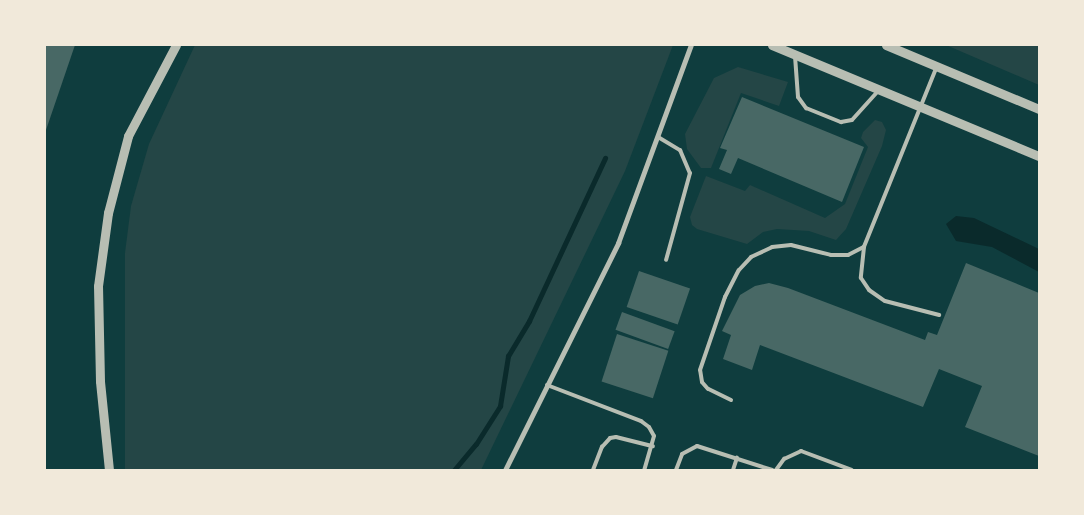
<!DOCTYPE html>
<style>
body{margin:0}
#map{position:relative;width:1084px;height:515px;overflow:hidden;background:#0f3d3e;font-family:"DM Sans",sans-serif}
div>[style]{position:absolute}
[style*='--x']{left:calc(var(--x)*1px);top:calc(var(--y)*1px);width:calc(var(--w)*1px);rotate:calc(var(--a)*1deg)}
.green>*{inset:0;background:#244646}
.water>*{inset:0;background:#0a2a2b}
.stream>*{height:5px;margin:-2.5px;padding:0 2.5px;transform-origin:2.5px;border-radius:2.5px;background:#0a2a2b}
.building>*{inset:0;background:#486865;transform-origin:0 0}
.service>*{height:4px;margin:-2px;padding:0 2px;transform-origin:2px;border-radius:2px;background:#b8beb3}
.minor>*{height:5px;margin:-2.5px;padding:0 2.5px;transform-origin:2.5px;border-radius:2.5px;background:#b8beb3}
.tertiary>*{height:9px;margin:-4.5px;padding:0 4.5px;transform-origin:4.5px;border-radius:4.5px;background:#b8beb3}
span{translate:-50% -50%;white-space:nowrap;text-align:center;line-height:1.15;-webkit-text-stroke:5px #f1e9da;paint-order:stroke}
.frame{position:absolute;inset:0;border:46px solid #f1e9da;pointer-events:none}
</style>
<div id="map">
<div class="green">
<i style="clip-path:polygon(195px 45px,673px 45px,625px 171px,481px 470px,125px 470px,125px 253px,131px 206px,149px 144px)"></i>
<i style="clip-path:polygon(946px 45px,1039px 45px,1039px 85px)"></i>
<i style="clip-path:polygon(738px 67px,788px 82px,779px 106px,741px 93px,711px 168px,701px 168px,687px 149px,685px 134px,714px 78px)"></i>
<i style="clip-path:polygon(875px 120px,882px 122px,886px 130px,882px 146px,846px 229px,836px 240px,809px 231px,777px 229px,763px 232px,747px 244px,697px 229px,692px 225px,690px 217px,706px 176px,745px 191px,750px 185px,825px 218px,845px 204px,868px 147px,861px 138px,863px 132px)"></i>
</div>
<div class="water">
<i style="clip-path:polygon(956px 216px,974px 218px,1039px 249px,1039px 272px,992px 247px,956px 241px,946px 224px)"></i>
</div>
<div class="stream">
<i style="--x:454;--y:470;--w:34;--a:-50"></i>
<i style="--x:476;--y:444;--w:45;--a:-57.7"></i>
<i style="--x:500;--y:406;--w:51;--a:-80.9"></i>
<i style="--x:508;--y:356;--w:41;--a:-59"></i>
<i style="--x:529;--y:321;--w:180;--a:-65"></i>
</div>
<div class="building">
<i style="clip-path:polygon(45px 45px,75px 45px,46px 130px,45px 130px)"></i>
<i style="clip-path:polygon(742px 97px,864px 147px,842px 202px,738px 158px,731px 174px,719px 169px,727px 150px,720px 148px)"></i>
<i style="clip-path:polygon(966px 263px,1039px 293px,1039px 456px,965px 427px,982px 386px,939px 369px,923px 407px,760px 345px,752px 370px,723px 359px,731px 335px,722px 331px,740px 295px,755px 286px,769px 283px,788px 288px,925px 340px,928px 332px,937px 335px)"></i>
<i style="left:639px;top:271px;width:54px;height:38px;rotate:19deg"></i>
<i style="left:622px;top:312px;width:56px;height:19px;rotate:20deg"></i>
<i style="left:617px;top:334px;width:54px;height:50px;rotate:18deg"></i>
</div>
<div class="service">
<i style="--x:795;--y:56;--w:41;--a:85.8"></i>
<i style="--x:798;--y:97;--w:14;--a:54"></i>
<i style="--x:806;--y:108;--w:38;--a:22"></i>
<i style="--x:841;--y:122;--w:11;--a:-10"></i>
<i style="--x:852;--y:120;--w:39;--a:-48"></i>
<i style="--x:937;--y:66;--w:195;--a:112"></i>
<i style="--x:864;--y:247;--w:31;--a:96"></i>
<i style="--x:861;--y:278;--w:14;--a:56"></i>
<i style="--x:869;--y:290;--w:19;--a:35"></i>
<i style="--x:885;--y:301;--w:56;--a:14.5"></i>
<i style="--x:658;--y:137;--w:26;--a:31"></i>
<i style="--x:680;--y:150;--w:25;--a:67"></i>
<i style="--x:690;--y:173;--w:90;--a:105.4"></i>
<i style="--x:547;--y:385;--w:101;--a:21"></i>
<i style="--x:641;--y:421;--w:10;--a:37"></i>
<i style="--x:649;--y:427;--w:10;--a:61"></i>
<i style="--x:654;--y:436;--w:35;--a:106"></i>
<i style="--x:731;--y:400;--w:25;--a:-154"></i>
<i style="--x:708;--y:389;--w:9;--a:-131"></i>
<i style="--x:702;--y:382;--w:12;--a:-99"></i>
<i style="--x:700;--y:370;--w:77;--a:-71.1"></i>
<i style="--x:725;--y:297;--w:30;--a:-63"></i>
<i style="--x:739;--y:270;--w:18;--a:-47"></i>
<i style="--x:751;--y:257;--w:23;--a:-25"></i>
<i style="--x:772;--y:247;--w:19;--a:-6"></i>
<i style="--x:791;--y:245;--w:41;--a:14"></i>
<i style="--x:831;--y:255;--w:17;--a:0"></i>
<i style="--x:848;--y:255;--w:18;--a:-27"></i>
<i style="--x:593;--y:470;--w:25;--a:-69"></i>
<i style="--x:602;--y:447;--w:12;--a:-48"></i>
<i style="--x:610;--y:438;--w:6;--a:-9"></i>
<i style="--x:616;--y:437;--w:38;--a:14"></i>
<i style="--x:676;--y:470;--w:17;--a:-69"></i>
<i style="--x:682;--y:454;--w:17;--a:-28"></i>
<i style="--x:697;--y:446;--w:79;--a:17.7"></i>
<i style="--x:733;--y:470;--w:13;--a:-72"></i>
<i style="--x:776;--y:470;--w:14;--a:-54"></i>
<i style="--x:784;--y:459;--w:19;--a:-25"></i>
<i style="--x:801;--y:451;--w:54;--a:20.4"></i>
</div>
<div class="minor">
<i style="--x:505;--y:470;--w:254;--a:-63.5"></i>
<i style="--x:618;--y:243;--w:211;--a:-69.8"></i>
</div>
<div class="tertiary">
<i style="--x:772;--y:45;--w:289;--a:22.6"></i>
<i style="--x:886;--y:45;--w:166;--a:22.7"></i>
<i style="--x:109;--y:470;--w:89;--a:-95.8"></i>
<i style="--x:100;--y:381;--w:95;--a:-91.2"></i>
<i style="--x:98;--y:286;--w:74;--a:-82.2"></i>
<i style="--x:108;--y:213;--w:80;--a:-75.4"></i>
<i style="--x:128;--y:136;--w:103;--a:-62.2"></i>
</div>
<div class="frame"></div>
</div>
